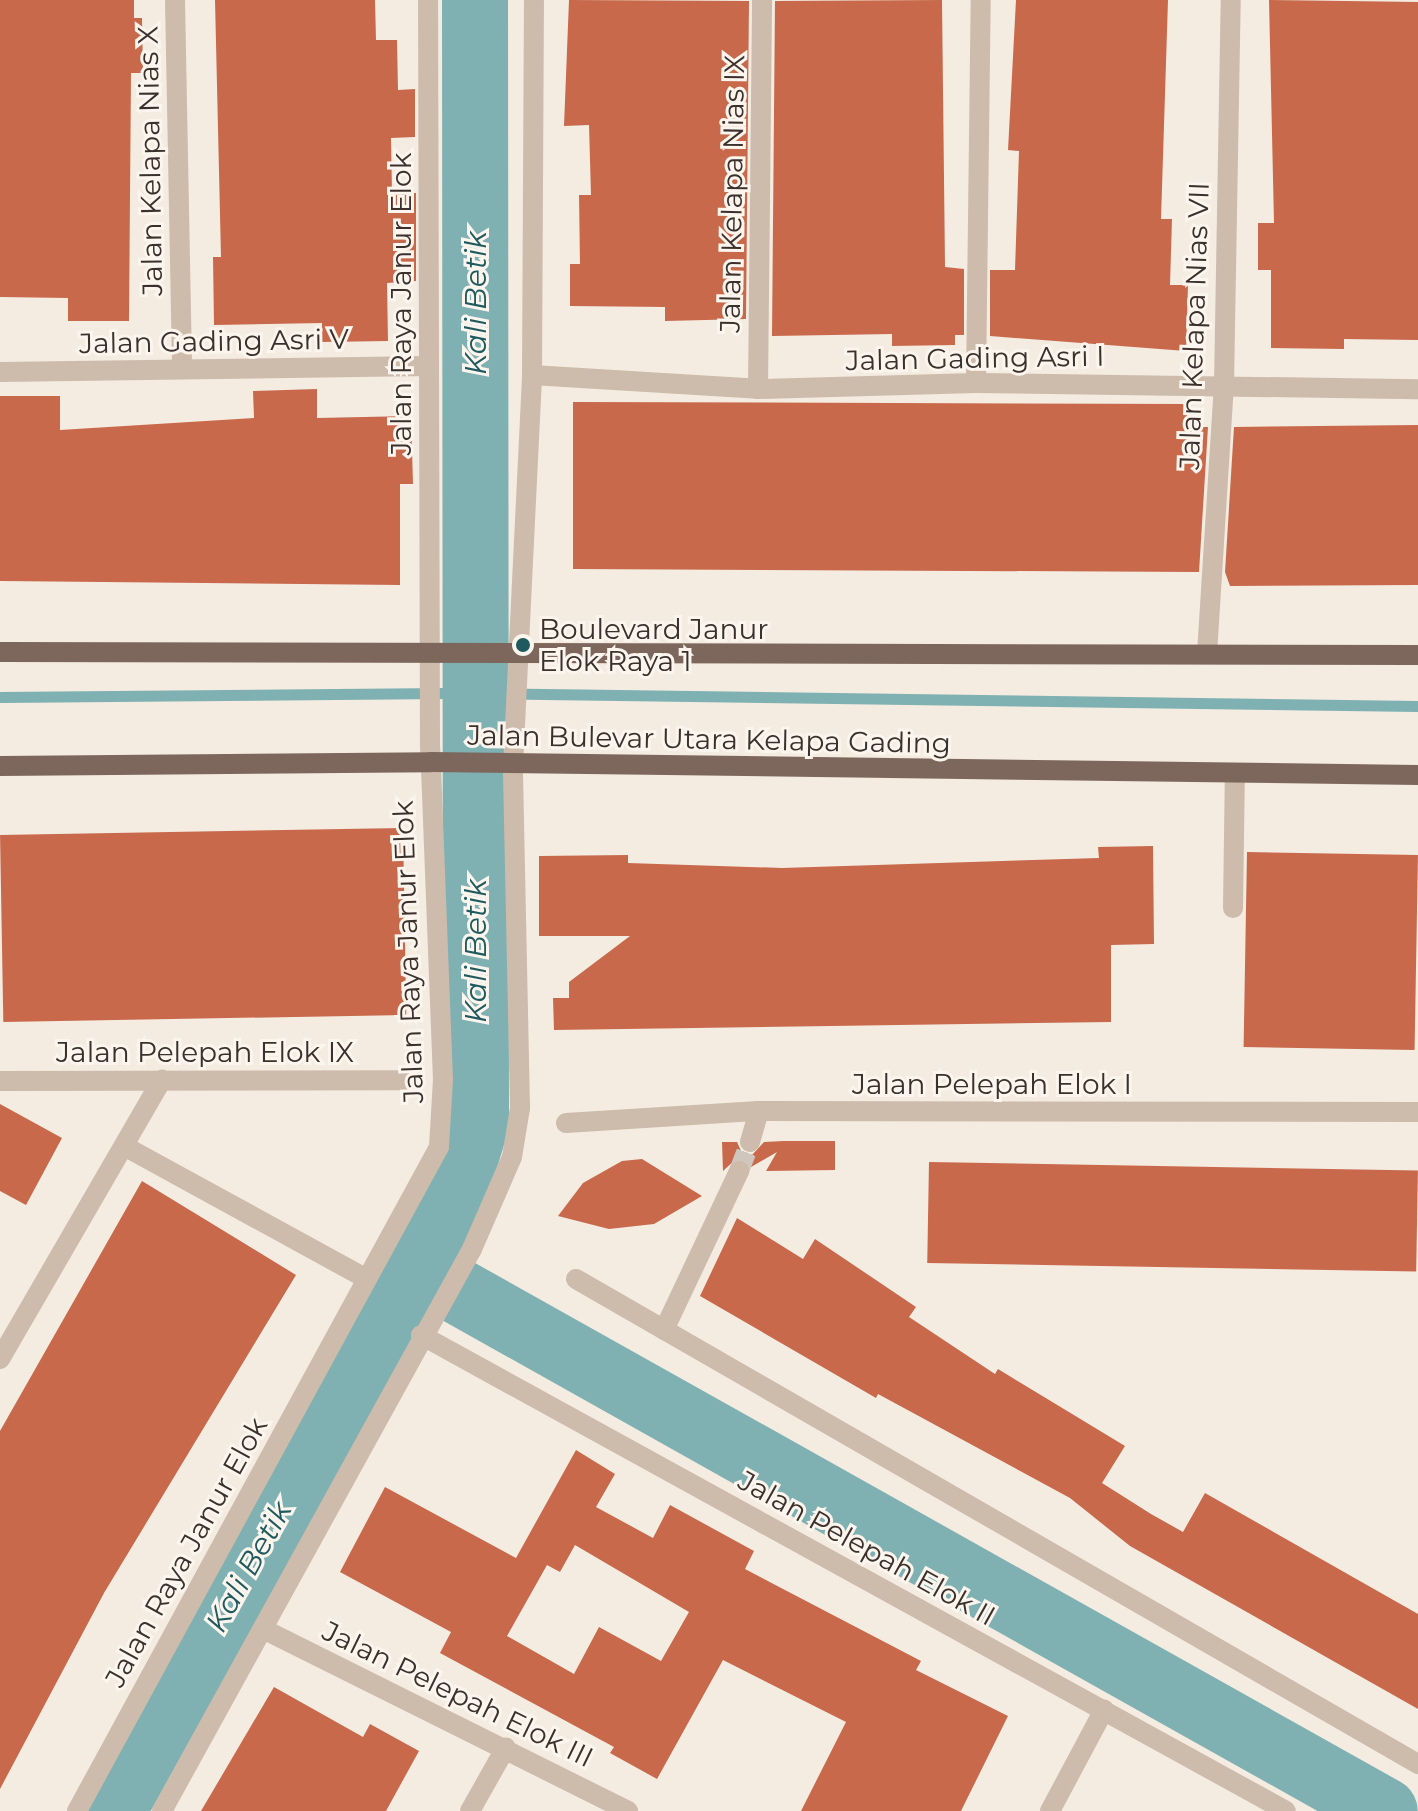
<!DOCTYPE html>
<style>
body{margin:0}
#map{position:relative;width:1418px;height:1811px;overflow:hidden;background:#f4ebe1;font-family:Montserrat,sans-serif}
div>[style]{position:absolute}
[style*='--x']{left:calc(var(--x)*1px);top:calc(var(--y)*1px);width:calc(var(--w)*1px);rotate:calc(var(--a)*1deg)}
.stream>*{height:11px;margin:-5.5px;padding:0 5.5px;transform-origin:5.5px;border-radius:5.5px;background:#7fb0b2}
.river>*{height:66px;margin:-33px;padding:0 33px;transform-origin:33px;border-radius:33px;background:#7fb0b2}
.building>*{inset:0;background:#c8694b;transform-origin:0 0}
.minor-tunnel>*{height:20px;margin-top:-10px;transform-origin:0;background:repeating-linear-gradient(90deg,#cfc6bd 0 20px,transparent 0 30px)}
.minor>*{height:20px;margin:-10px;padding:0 10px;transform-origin:10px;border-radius:10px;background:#cdbbac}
.major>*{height:20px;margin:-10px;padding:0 10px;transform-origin:10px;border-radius:10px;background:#7d675c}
.dots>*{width:22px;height:22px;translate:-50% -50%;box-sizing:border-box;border:4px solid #fbf5ee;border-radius:50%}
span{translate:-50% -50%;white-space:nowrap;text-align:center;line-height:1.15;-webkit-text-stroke:6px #fbf5ee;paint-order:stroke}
.street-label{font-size:28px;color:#3b302b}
.poi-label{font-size:28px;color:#3b302b}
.left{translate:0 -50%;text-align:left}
.water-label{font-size:30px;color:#1f5a5e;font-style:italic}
</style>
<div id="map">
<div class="stream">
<i style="--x:0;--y:697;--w:474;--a:-0.5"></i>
<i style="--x:474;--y:693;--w:944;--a:0.79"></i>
</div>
<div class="river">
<i style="--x:413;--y:1266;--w:1114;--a:29.28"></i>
<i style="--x:113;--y:1811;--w:700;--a:-60.95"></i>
<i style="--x:453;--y:1199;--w:78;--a:-73"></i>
<i style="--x:476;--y:1124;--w:1124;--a:-90.05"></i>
</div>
<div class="building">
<i style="clip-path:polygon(0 0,134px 0,134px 18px,142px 18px,143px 73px,131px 73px,129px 321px,68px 321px,68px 298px,0 297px)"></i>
<i style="clip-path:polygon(215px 0,375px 0,376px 40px,397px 40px,398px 90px,415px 89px,415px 137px,391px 138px,392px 194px,416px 193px,416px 281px,387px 283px,388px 341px,322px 342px,322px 323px,214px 325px,213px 257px,221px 257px)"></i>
<i style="clip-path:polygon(569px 0,749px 1px,746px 319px,665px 321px,665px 307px,570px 306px,570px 264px,580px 264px,579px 195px,591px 195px,589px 125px,564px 126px)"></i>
<i style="clip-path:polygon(942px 0,945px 267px,964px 269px,964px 335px,955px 335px,955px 345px,892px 346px,892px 334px,772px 336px,775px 1px)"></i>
<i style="clip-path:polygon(1016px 0,1168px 0,1161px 219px,1172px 219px,1170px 285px,1188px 285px,1186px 351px,990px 336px,990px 270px,1015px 270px,1019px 151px,1008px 150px)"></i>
<i style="clip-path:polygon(1269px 0,1418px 2px,1418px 340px,1344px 339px,1344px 349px,1271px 348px,1271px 270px,1258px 270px,1258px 223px,1274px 223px)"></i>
<i style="clip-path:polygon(317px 389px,317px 418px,411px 416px,413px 484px,400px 484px,400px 585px,0 581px,0 396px,60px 396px,60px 430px,254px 418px,253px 391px)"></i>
<i style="clip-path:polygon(573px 402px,1187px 404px,1187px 427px,1208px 427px,1199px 572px,573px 569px)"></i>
<i style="clip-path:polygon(1418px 425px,1418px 585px,1230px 586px,1225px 572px,1234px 427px)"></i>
<i style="left:403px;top:828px;width:187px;height:403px;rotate:89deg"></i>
<i style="clip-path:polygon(1153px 846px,1154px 944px,1111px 945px,1111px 1022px,554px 1030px,553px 998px,569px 998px,569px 982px,630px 936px,539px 936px,539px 856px,628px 855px,628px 863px,782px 868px,1099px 858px,1098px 847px)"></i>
<i style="left:1247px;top:852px;width:171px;height:195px;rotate:1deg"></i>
<i style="clip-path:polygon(0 1104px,62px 1138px,26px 1205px,0 1191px)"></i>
<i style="clip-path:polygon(784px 1141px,835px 1141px,835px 1170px,766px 1171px,777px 1152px,751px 1167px,737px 1158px,723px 1171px,722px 1142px,737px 1142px,741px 1151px,752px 1155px,764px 1142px)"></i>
<i style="clip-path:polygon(642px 1159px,702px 1196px,654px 1224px,609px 1229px,558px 1216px,583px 1183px,622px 1161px)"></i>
<i style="left:929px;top:1162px;width:489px;height:101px;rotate:1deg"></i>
<i style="clip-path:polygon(142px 1181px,296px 1275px,104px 1593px,0 1789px,0 1431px)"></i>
<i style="clip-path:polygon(737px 1218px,803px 1259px,815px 1239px,916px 1307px,909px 1317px,995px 1374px,998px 1369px,1125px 1446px,1102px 1483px,1151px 1514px,1183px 1532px,1205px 1493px,1418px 1614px,1418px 1709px,1130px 1546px,1070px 1498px,878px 1394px,876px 1398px,700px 1296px)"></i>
<i style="clip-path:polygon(evenodd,576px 1450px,615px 1474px,596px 1507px,653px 1538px,670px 1505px,754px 1551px,745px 1569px,921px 1661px,916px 1670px,1008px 1716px,961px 1811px,801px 1811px,846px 1722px,723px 1660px,657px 1779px,610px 1753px,614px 1747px,440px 1653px,451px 1632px,340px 1572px,385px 1487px,516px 1558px,576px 1450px,575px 1545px,689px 1612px,661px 1661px,599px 1627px,574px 1674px,507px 1636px,547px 1565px,560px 1572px,575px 1545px)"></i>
<i style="clip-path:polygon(274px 1687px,363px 1737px,370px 1724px,419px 1751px,386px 1811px,201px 1811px)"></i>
</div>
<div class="minor-tunnel">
<i style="--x:739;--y:1171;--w:31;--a:-69"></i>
</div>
<div class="minor">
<i style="--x:175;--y:0;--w:369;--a:88.9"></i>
<i style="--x:0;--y:372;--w:428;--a:-0.8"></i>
<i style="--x:532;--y:375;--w:226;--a:3.5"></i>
<i style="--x:758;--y:389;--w:218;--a:-1.6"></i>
<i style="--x:976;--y:383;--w:442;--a:0.8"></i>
<i style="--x:976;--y:383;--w:383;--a:-89.3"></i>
<i style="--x:758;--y:389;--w:389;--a:-89.4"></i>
<i style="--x:1207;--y:654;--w:270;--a:-86.4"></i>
<i style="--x:1224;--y:385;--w:385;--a:-89"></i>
<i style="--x:1233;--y:908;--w:135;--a:-89.2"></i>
<i style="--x:0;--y:1081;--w:410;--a:-0.1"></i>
<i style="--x:566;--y:1123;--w:193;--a:-3.6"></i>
<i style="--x:759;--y:1111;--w:659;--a:0.09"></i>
<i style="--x:750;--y:1142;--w:32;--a:-74"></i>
<i style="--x:124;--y:1146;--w:277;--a:28.7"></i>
<i style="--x:576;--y:1279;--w:972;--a:29.94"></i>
<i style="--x:664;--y:1330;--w:176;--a:-64.7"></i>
<i style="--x:421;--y:1335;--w:987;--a:28.82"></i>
<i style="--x:0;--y:1359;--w:323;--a:-59.9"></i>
<i style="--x:263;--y:1629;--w:408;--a:26.5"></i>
<i style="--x:77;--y:1811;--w:756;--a:-61.4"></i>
<i style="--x:439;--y:1147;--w:67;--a:-86.6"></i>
<i style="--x:443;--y:1080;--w:332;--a:-92.2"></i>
<i style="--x:430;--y:748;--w:748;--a:-90.15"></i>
<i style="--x:162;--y:1811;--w:642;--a:-61.12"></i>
<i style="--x:472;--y:1249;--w:100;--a:-66.5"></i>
<i style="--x:512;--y:1157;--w:50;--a:-80.7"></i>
<i style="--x:520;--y:1108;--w:342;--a:-91.2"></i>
<i style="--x:513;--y:766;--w:391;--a:-87.2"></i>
<i style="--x:532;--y:375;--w:375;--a:-89.7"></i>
<i style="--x:470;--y:1811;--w:73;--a:-60.6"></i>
<i style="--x:1050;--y:1811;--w:115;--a:-61.9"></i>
</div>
<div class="major">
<i style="--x:0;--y:652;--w:1418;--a:0.12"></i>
<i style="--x:0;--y:766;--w:431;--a:-0.5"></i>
<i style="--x:431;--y:762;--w:987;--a:0.75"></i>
</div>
<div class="dots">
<i style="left:523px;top:645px;background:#1f5a5e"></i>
</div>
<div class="street-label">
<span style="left:150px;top:161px;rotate:-91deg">Jalan Kelapa Nias X</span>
<span style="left:732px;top:194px;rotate:-89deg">Jalan Kelapa Nias IX</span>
<span style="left:401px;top:304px;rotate:-90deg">Jalan Raya Janur Elok</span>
<span style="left:1194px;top:326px;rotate:-88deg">Jalan Kelapa Nias VII</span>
<span style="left:214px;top:341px;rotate:-1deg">Jalan Gading Asri V</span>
<span style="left:975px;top:358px;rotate:-1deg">Jalan Gading Asri I</span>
<span style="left:709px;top:739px;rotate:1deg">Jalan Bulevar Utara Kelapa Gading</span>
<span style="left:408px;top:952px;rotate:-92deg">Jalan Raya Janur Elok</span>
<span style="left:205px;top:1052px">Jalan Pelepah Elok IX</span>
<span style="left:992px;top:1084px">Jalan Pelepah Elok I</span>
<span style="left:867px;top:1548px;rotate:29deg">Jalan Pelepah Elok II</span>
<span style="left:186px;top:1552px;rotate:-61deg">Jalan Raya Janur Elok</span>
<span style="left:458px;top:1694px;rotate:26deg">Jalan Pelepah Elok III</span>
</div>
<div class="poi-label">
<span class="left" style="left:539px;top:645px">Boulevard Janur<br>Elok Raya 1</span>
</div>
<div class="water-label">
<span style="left:476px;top:303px;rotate:-90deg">Kali Betik</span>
<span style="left:476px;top:951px;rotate:-90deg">Kali Betik</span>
<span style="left:249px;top:1567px;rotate:-61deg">Kali Betik</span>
</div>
</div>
